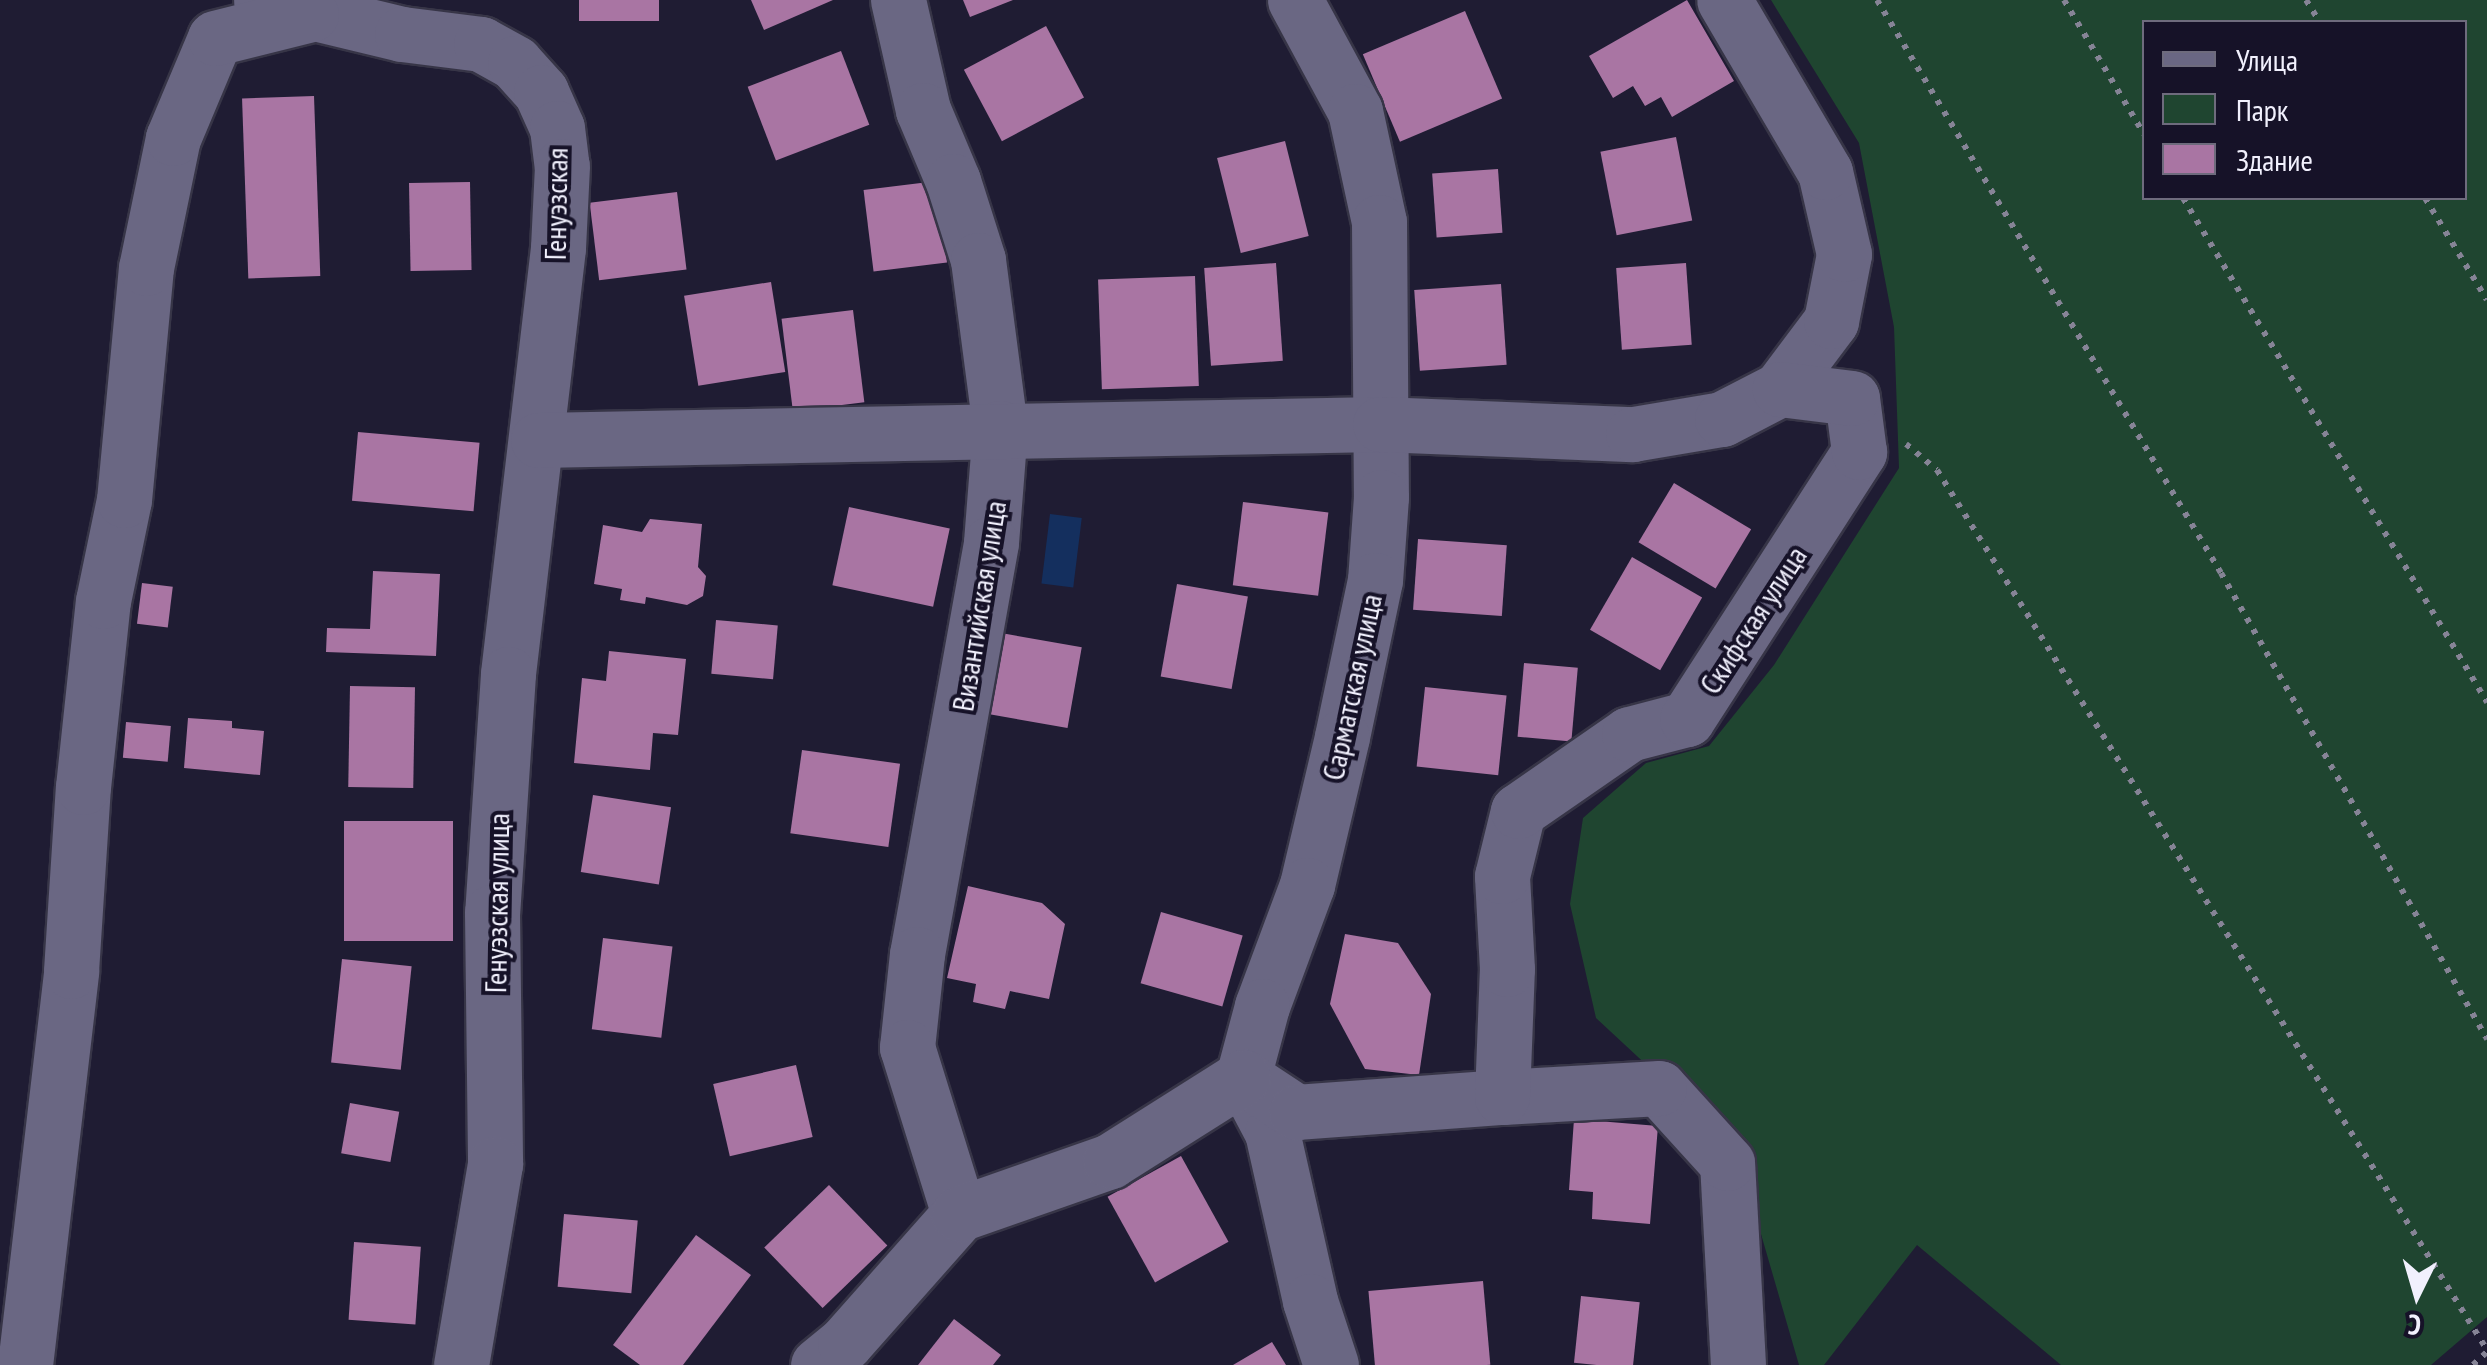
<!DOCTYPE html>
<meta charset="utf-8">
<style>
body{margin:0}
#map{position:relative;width:2487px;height:1365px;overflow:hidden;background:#1f1c33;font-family:"PT Sans Narrow",sans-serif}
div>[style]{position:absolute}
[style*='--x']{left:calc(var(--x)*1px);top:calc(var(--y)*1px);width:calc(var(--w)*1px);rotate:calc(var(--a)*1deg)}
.green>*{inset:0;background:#1f4530}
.water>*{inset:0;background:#142f5e;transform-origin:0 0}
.building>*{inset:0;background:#a975a3;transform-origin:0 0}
.path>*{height:6px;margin-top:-3px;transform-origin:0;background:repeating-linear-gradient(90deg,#868496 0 5px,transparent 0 13px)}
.roads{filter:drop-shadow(2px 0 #373547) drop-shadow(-2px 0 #373547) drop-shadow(0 2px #373547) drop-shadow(0 -2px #373547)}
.minor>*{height:55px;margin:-27.5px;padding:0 27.5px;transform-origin:27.5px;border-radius:27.5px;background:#6a6783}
span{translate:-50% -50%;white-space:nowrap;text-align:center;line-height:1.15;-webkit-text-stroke:8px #161228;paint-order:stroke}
.street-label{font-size:30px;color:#f1f0fd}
.legend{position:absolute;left:2142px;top:20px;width:325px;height:180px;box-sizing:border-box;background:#161228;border:2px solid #6e6b7d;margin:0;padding:12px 18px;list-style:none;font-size:30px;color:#f1f0fd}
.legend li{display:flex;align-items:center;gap:20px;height:50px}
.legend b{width:50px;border:2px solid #6e6b7d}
.north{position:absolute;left:2367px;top:1245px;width:100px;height:100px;-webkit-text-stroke:8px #161228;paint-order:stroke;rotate:185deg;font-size:28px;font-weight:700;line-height:40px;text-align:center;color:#f1f0fd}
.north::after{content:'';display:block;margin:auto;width:35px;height:45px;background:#f1f0fd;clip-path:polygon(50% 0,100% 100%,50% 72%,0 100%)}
</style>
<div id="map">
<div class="green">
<i style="clip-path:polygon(evenodd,1771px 0,2487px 0,2487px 1317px,2431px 1365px,2061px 1365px,1917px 1245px,1824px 1365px,1799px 1365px,1736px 1148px,1596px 1018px,1570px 904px,1583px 818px,1646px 763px,1709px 746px,1774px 665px,1899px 468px,1894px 327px,1859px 143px,1771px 0,2144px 22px,2464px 22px,2464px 198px,2144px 198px,2144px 22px)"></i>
</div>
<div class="water">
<i style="left:1050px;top:514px;width:32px;height:70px;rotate:7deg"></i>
</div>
<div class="building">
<i style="left:579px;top:0;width:80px;height:21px"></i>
<i style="clip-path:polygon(751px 0,833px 0,764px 30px)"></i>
<i style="clip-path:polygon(963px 0,1013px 0,970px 17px)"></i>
<i style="clip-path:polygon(1687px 0,1734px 81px,1672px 117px,1661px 97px,1645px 106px,1633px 86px,1613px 98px,1589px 56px)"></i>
<i style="left:1465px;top:11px;width:95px;height:111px;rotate:67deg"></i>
<i style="left:1046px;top:26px;width:81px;height:93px;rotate:62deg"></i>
<i style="left:841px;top:51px;width:79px;height:100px;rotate:69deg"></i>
<i style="left:314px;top:96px;width:180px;height:72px;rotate:88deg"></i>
<i style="left:1676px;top:137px;width:85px;height:77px;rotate:79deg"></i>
<i style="left:1285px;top:141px;width:98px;height:70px;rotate:76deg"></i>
<i style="left:1498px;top:169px;width:64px;height:66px;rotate:86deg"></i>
<i style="left:937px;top:181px;width:82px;height:74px;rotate:83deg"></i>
<i style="left:470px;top:182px;width:88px;height:61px;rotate:89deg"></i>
<i style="left:677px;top:192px;width:78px;height:88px;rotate:83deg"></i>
<i style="left:1276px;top:263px;width:98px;height:72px;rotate:86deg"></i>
<i style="left:1686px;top:263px;width:82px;height:70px;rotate:86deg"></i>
<i style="left:1195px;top:276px;width:110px;height:97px;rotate:88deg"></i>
<i style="left:771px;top:282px;width:91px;height:88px;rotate:81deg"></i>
<i style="left:1501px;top:284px;width:81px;height:87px;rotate:86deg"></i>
<i style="left:853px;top:310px;width:93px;height:72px;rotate:83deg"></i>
<i style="left:358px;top:432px;width:122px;height:69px;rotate:5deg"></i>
<i style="left:1674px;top:483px;width:90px;height:69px;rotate:31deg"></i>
<i style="left:1243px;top:502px;width:86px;height:84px;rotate:7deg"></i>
<i style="left:849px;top:507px;width:103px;height:80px;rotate:12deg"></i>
<i style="clip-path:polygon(650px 519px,702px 524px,698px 567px,706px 576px,703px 596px,687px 605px,646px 597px,645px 604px,620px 600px,622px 589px,594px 584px,603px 525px,642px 532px)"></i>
<i style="left:1418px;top:539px;width:89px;height:71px;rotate:4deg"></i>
<i style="left:1632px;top:557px;width:81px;height:84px;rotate:30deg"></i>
<i style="clip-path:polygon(373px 571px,440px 574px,436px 656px,326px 652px,327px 628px,370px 629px)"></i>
<i style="left:142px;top:583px;width:31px;height:41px;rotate:7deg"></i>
<i style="left:1177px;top:584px;width:72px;height:94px;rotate:10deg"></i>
<i style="left:716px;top:620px;width:62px;height:54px;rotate:5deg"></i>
<i style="left:1001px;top:633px;width:82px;height:82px;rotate:10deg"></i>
<i style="clip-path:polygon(609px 651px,686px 659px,678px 735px,653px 733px,650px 770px,574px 763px,582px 678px,606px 681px)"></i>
<i style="left:1524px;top:663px;width:54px;height:74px;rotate:5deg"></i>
<i style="left:350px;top:686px;width:65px;height:101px;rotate:1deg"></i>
<i style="left:1425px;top:687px;width:82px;height:80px;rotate:6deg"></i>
<i style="clip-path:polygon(188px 718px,232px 721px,232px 728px,264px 731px,260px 775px,184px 768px)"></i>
<i style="left:126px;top:722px;width:45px;height:36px;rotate:5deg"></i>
<i style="left:802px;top:750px;width:99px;height:84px;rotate:8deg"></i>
<i style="left:593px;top:795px;width:79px;height:78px;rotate:9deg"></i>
<i style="left:344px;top:821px;width:109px;height:120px"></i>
<i style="clip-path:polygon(968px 886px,1042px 903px,1065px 924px,1049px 999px,1010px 991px,1005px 1009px,973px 1002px,976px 984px,947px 978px)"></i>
<i style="left:1161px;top:912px;width:85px;height:74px;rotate:16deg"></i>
<i style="clip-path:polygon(1345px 934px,1398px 943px,1431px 994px,1419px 1075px,1365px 1069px,1330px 1004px)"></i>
<i style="left:603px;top:938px;width:70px;height:92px;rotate:7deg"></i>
<i style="left:342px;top:959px;width:70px;height:104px;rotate:6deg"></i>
<i style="left:796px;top:1065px;width:74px;height:85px;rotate:77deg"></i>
<i style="left:350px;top:1103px;width:50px;height:51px;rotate:10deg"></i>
<i style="clip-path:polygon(1574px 1119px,1658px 1126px,1650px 1224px,1592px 1219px,1593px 1192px,1569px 1190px)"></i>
<i style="left:1181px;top:1156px;width:98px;height:84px;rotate:61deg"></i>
<i style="left:829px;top:1185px;width:84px;height:90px;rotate:46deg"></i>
<i style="left:564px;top:1214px;width:74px;height:73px;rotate:5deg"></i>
<i style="clip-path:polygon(696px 1235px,751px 1275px,683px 1365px,640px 1365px,613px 1345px)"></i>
<i style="left:354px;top:1242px;width:67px;height:78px;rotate:4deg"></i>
<i style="left:1483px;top:1281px;width:84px;height:115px;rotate:85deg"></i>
<i style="left:1581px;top:1296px;width:59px;height:67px;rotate:6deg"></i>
<i style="clip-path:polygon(954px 1319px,1001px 1355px,993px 1365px,918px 1365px)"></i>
<i style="clip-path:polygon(1272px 1342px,1286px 1365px,1233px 1365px)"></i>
</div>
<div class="path">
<i style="--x:1877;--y:0;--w:668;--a:59.02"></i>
<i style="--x:2221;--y:573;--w:537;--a:60.28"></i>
<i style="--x:2064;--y:0;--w:156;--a:59.2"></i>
<i style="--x:2306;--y:0;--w:26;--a:58"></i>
<i style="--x:2183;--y:198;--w:589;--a:58.9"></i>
<i style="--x:2425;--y:198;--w:119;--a:58.7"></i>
<i style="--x:1906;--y:444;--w:40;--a:40"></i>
<i style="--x:1937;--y:470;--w:1038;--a:57.99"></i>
<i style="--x:2473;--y:1365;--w:19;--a:-43"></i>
</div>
<div class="roads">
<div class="minor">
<i style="--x:261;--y:0;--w:145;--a:13.6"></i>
<i style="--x:402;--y:34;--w:80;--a:7.2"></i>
<i style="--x:481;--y:44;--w:39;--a:29"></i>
<i style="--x:515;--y:63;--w:39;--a:48"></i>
<i style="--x:541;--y:92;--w:39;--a:66"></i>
<i style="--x:557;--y:128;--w:38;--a:83"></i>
<i style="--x:562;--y:166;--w:82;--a:92.8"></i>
<i style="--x:558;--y:248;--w:429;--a:96.7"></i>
<i style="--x:508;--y:674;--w:239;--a:93.8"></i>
<i style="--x:492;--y:912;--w:252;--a:89.3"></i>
<i style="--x:495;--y:1164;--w:204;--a:99.6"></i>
<i style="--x:898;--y:0;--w:113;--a:77.2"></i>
<i style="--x:923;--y:110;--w:77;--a:67.1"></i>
<i style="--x:953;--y:181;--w:83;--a:72.4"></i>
<i style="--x:978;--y:260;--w:169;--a:82.5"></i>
<i style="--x:1000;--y:428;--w:115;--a:94.5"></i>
<i style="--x:991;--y:543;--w:418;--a:100.2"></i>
<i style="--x:917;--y:954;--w:94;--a:96.1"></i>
<i style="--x:907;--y:1047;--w:175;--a:72.7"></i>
<i style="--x:1295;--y:0;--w:126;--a:61.6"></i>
<i style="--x:1355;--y:111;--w:114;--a:77.8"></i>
<i style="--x:1379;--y:222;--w:275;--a:89.6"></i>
<i style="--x:1381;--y:497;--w:83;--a:94.1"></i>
<i style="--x:1375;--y:580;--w:160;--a:101.9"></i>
<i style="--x:1342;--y:737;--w:152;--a:103.3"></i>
<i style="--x:1307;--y:885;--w:129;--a:110.4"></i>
<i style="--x:1262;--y:1006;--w:73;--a:105"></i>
<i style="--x:1243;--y:1077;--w:62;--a:62.2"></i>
<i style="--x:1272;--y:1132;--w:173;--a:77.3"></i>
<i style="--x:1310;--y:1301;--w:67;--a:71.8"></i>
<i style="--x:538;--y:440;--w:842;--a:-1.09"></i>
<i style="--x:1380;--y:424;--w:253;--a:2.3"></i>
<i style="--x:1633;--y:434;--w:90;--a:-9.6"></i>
<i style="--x:1722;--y:419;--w:65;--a:-27.3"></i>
<i style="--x:1780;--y:389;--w:85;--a:-53.1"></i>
<i style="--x:1831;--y:321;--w:68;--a:-79"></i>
<i style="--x:1844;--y:254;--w:84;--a:-103"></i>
<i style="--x:1825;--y:172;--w:199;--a:-120.4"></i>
<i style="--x:1243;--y:1077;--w:64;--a:33.4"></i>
<i style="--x:1296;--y:1112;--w:207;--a:-4.2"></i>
<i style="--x:25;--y:1365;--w:397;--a:-83.3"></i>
<i style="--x:71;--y:971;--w:184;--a:-86.3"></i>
<i style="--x:83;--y:787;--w:187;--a:-83.9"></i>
<i style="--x:103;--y:601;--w:103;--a:-78.3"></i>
<i style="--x:124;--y:500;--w:233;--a:-84.6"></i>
<i style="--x:146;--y:268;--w:133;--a:-78.3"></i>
<i style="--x:173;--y:138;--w:108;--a:-67.2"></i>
<i style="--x:215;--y:38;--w:99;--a:-14"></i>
<i style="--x:818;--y:1365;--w:35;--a:-39"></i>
<i style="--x:845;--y:1343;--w:172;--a:-48.5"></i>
<i style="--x:959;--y:1214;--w:160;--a:-19.3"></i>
<i style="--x:1110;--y:1161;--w:157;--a:-32.3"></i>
<i style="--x:1738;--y:1365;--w:202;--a:-93.1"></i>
<i style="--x:1727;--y:1163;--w:101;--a:-132.2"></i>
<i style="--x:1659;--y:1088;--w:157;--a:176.7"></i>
<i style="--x:1502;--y:1097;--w:128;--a:-87.8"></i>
<i style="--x:1507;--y:969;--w:93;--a:-93.1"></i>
<i style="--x:1502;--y:876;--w:67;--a:-76.2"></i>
<i style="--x:1518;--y:811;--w:135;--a:-34.7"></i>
<i style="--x:1629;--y:734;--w:60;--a:-14.5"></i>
<i style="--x:1687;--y:719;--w:318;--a:-57.2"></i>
<i style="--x:1859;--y:452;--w:54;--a:-97.4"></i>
<i style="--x:1852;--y:398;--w:73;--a:-172.9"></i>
</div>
</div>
<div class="street-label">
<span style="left:556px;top:204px;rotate:-89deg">Генуэзская</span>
<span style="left:979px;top:606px;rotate:-81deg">Византийская улица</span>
<span style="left:1753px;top:620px;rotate:-57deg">Скифская улица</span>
<span style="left:1352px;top:687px;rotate:-78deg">Сарматская улица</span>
<span style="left:497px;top:903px;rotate:-89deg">Генуэзская улица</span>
</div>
<ul class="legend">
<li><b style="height:12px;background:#6a6783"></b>Улица</li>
<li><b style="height:28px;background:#1f4530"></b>Парк</li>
<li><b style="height:28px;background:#a975a3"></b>Здание</li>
</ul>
<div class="north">С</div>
</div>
